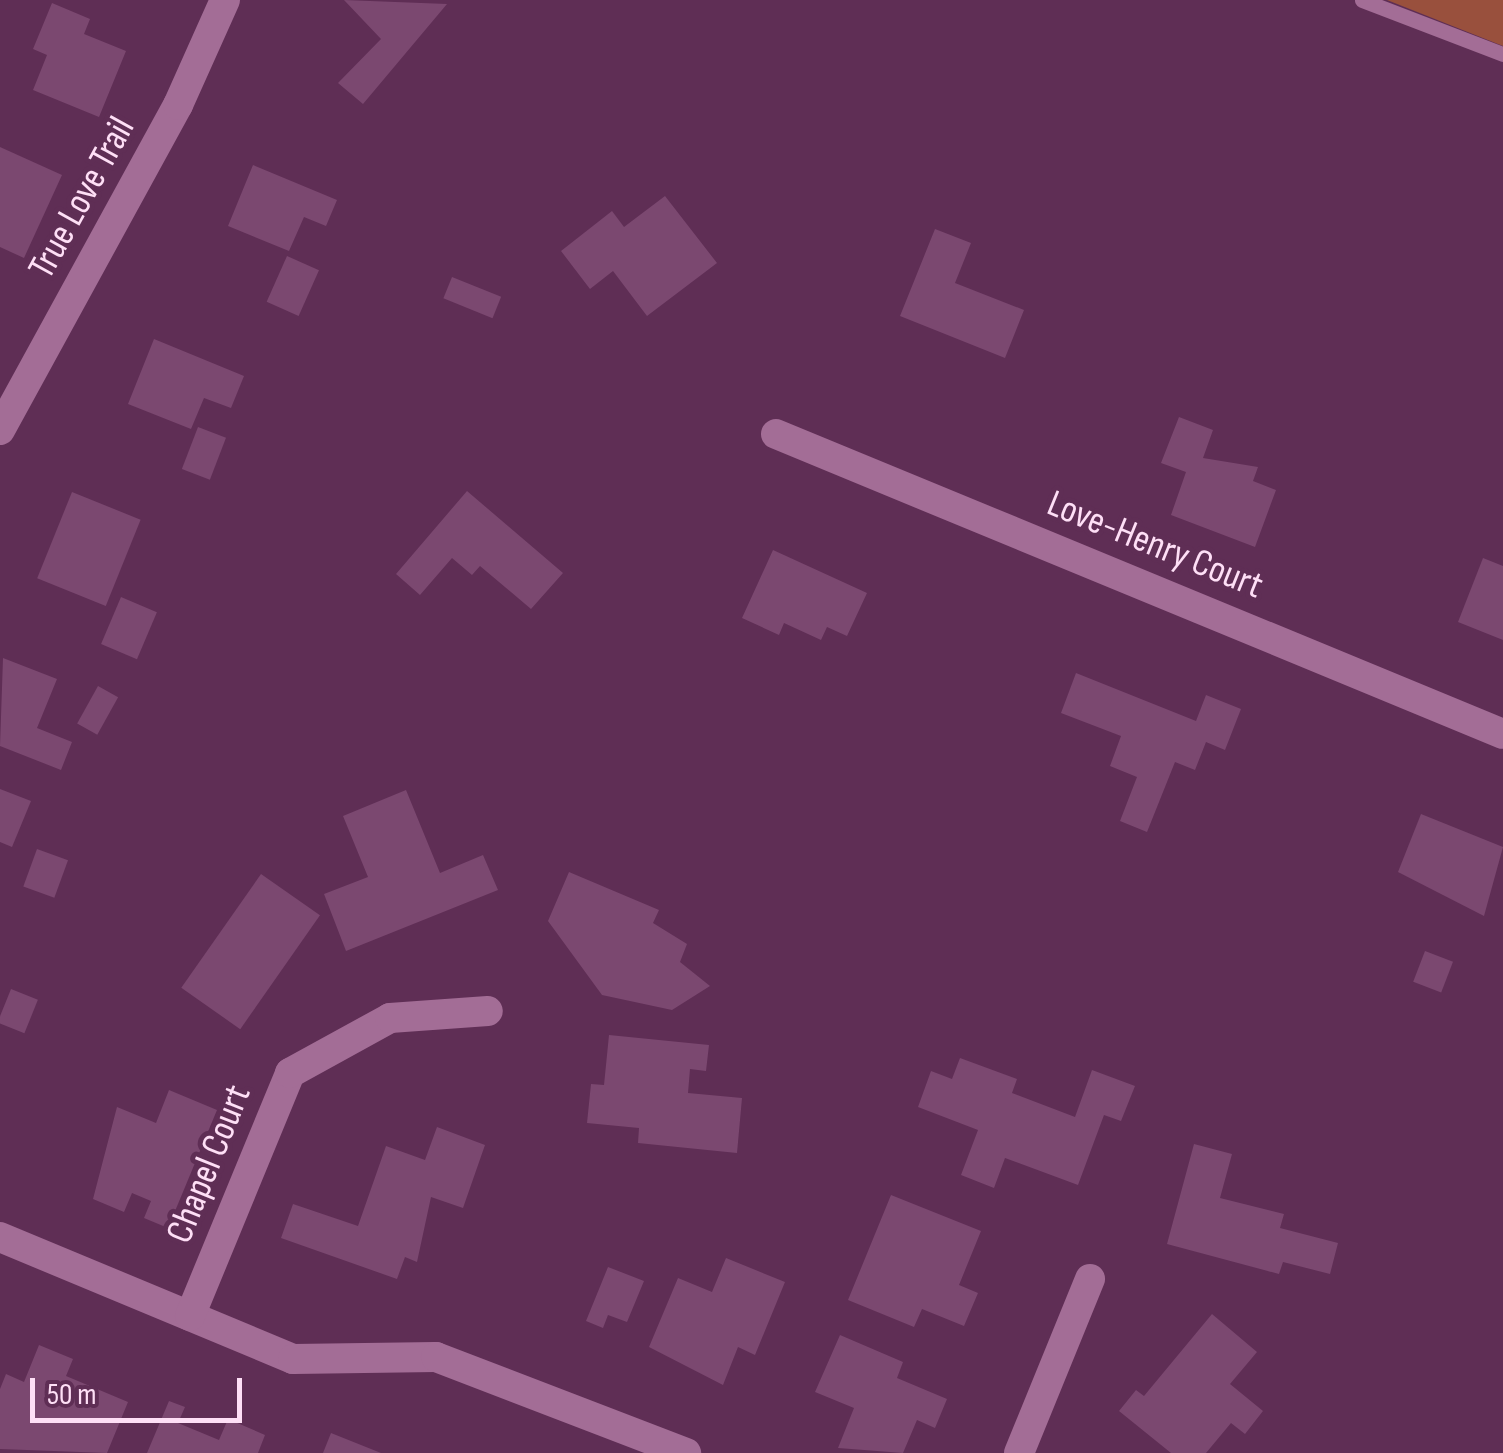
<!DOCTYPE html>
<style>
body{margin:0}
#map{position:relative;width:1503px;height:1453px;overflow:hidden;background:#5f2e55;font-family:"Sofia Sans Condensed",sans-serif}
div>[style]{position:absolute}
[style*='--x']{left:calc(var(--x)*1px);top:calc(var(--y)*1px);width:calc(var(--w)*1px);rotate:calc(var(--a)*1deg)}
.green>*{inset:0;background:#99503d}
.building>*{inset:0;background:#7b4870;transform-origin:0 0}
.service>*{height:15px;margin:-7.5px;padding:0 7.5px;transform-origin:7.5px;border-radius:7.5px;background:#a36d96}
.minor>*{height:30px;margin:-15px;padding:0 15px;transform-origin:15px;border-radius:15px;background:#a36d96}
span{translate:-50% -50%;white-space:nowrap;text-align:center;line-height:1.15;-webkit-text-stroke:10px #5f2e55;paint-order:stroke}
.street-label{font-size:38px;color:#fedff6}
.scale{position:absolute;left:30px;top:1378px;width:212px;height:45px;box-sizing:border-box;border:5px solid #fedff6;border-top:0;padding-left:12px;font-size:30px;line-height:35px;white-space:nowrap;color:#fedff6;-webkit-text-stroke:8px #5f2e55;paint-order:stroke}
</style>
<div id="map">
<div class="green">
<i style="clip-path:polygon(1387px 0,1503px 0,1503px 46px)"></i>
</div>
<div class="building">
<i style="clip-path:polygon(344px 0,447px 4px,363px 104px,338px 83px,381px 39px)"></i>
<i style="clip-path:polygon(52px 3px,90px 19px,84px 34px,126px 51px,99px 117px,33px 90px,47px 55px,33px 49px)"></i>
<i style="clip-path:polygon(0 147px,62px 175px,24px 258px,0 247px)"></i>
<i style="clip-path:polygon(253px 165px,337px 200px,326px 226px,304px 217px,289px 251px,228px 226px)"></i>
<i style="clip-path:polygon(665px 196px,717px 263px,647px 316px,613px 271px,590px 289px,561px 251px,612px 211px,624px 227px)"></i>
<i style="clip-path:polygon(935px 229px,971px 243px,955px 283px,1024px 310px,1005px 358px,900px 316px)"></i>
<i style="left:287px;top:256px;width:35px;height:50px;rotate:24deg"></i>
<i style="left:452px;top:277px;width:53px;height:23px;rotate:22deg"></i>
<i style="clip-path:polygon(154px 339px,244px 376px,231px 408px,204px 398px,191px 429px,128px 404px)"></i>
<i style="clip-path:polygon(1179px 417px,1213px 430px,1203px 458px,1258px 467px,1253px 481px,1276px 490px,1255px 547px,1171px 515px,1186px 472px,1161px 463px)"></i>
<i style="left:198px;top:427px;width:30px;height:45px;rotate:21deg"></i>
<i style="clip-path:polygon(467px 491px,563px 573px,531px 609px,480px 566px,472px 575px,452px 558px,420px 595px,396px 574px)"></i>
<i style="left:72px;top:492px;width:74px;height:93px;rotate:22deg"></i>
<i style="clip-path:polygon(773px 550px,867px 593px,847px 636px,827px 627px,821px 640px,784px 623px,779px 635px,742px 618px)"></i>
<i style="clip-path:polygon(1483px 558px,1503px 566px,1503px 640px,1458px 622px)"></i>
<i style="left:121px;top:597px;width:39px;height:51px;rotate:23deg"></i>
<i style="clip-path:polygon(3px 658px,57px 679px,37px 728px,72px 742px,61px 770px,0 746px)"></i>
<i style="clip-path:polygon(1076px 673px,1196px 721px,1206px 695px,1241px 709px,1225px 750px,1206px 742px,1195px 770px,1175px 762px,1147px 832px,1120px 821px,1137px 777px,1110px 766px,1121px 736px,1061px 713px)"></i>
<i style="left:98px;top:686px;width:23px;height:43px;rotate:29deg"></i>
<i style="clip-path:polygon(0 789px,31px 801px,12px 847px,0 842px)"></i>
<i style="clip-path:polygon(406px 790px,440px 873px,483px 855px,498px 890px,346px 951px,324px 894px,368px 877px,343px 816px)"></i>
<i style="clip-path:polygon(1421px 814px,1503px 847px,1484px 916px,1398px 872px)"></i>
<i style="left:37px;top:849px;width:33px;height:40px;rotate:20deg"></i>
<i style="clip-path:polygon(569px 872px,659px 910px,653px 923px,687px 944px,680px 962px,710px 986px,672px 1010px,602px 995px,548px 921px)"></i>
<i style="left:261px;top:874px;width:72px;height:139px;rotate:35deg"></i>
<i style="left:1425px;top:951px;width:30px;height:33px;rotate:21deg"></i>
<i style="left:11px;top:989px;width:29px;height:36px;rotate:22deg"></i>
<i style="clip-path:polygon(609px 1035px,709px 1045px,706px 1071px,690px 1069px,688px 1093px,742px 1098px,737px 1153px,638px 1143px,639px 1128px,587px 1123px,591px 1084px,604px 1085px)"></i>
<i style="clip-path:polygon(960px 1058px,1017px 1079px,1012px 1093px,1075px 1117px,1092px 1070px,1135px 1086px,1121px 1121px,1104px 1115px,1078px 1185px,1005px 1158px,994px 1188px,961px 1175px,978px 1130px,918px 1107px,931px 1071px,952px 1079px)"></i>
<i style="clip-path:polygon(169px 1090px,217px 1110px,168px 1228px,144px 1218px,151px 1201px,132px 1193px,124px 1212px,93px 1199px,117px 1107px,156px 1123px)"></i>
<i style="clip-path:polygon(437px 1127px,485px 1145px,463px 1208px,431px 1197px,417px 1262px,405px 1257px,397px 1279px,281px 1238px,293px 1204px,358px 1226px,386px 1146px,425px 1160px)"></i>
<i style="clip-path:polygon(1194px 1144px,1232px 1154px,1220px 1198px,1284px 1214px,1280px 1228px,1338px 1243px,1330px 1274px,1283px 1262px,1279px 1274px,1167px 1244px)"></i>
<i style="clip-path:polygon(891px 1195px,981px 1231px,959px 1285px,978px 1293px,964px 1326px,922px 1309px,914px 1327px,848px 1300px)"></i>
<i style="clip-path:polygon(726px 1258px,785px 1282px,755px 1355px,738px 1347px,723px 1385px,649px 1347px,678px 1278px,712px 1292px)"></i>
<i style="clip-path:polygon(608px 1267px,644px 1281px,627px 1322px,608px 1315px,603px 1328px,586px 1321px)"></i>
<i style="clip-path:polygon(1212px 1314px,1257px 1352px,1230px 1384px,1263px 1411px,1245px 1434px,1231px 1423px,1206px 1453px,1171px 1453px,1119px 1411px,1136px 1390px,1144px 1396px)"></i>
<i style="clip-path:polygon(840px 1335px,903px 1362px,897px 1378px,947px 1399px,935px 1428px,917px 1420px,903px 1453px,838px 1448px,854px 1408px,815px 1392px)"></i>
<i style="clip-path:polygon(39px 1345px,73px 1359px,66px 1376px,128px 1402px,107px 1453px,0 1449px,0 1389px,6px 1374px,24px 1382px)"></i>
<i style="clip-path:polygon(169px 1401px,185px 1407px,178px 1423px,219px 1440px,228px 1419px,265px 1435px,258px 1453px,147px 1453px)"></i>
<i style="clip-path:polygon(331px 1433px,381px 1453px,323px 1453px)"></i>
</div>
<div class="service">
<i style="--x:1362;--y:0;--w:151;--a:21"></i>
</div>
<div class="minor">
<i style="--x:0;--y:430;--w:371;--a:-61.3"></i>
<i style="--x:178;--y:105;--w:115;--a:-65.9"></i>
<i style="--x:776;--y:434;--w:786;--a:22.42"></i>
<i style="--x:0;--y:1237;--w:317;--a:22.6"></i>
<i style="--x:293;--y:1359;--w:143;--a:-0.8"></i>
<i style="--x:436;--y:1357;--w:268;--a:21"></i>
<i style="--x:190;--y:1316;--w:263;--a:-67.6"></i>
<i style="--x:290;--y:1073;--w:114;--a:-28.8"></i>
<i style="--x:390;--y:1018;--w:98;--a:-4.1"></i>
<i style="--x:1019;--y:1453;--w:188;--a:-67.8"></i>
</div>
<div class="street-label">
<span style="left:82px;top:198px;rotate:-61deg">True Love Trail</span>
<span style="left:1155px;top:545px;rotate:22deg">Love-Henry Court</span>
<span style="left:209px;top:1164px;rotate:-68deg">Chapel Court</span>
</div>
<div class="scale">50 m</div>
</div>
